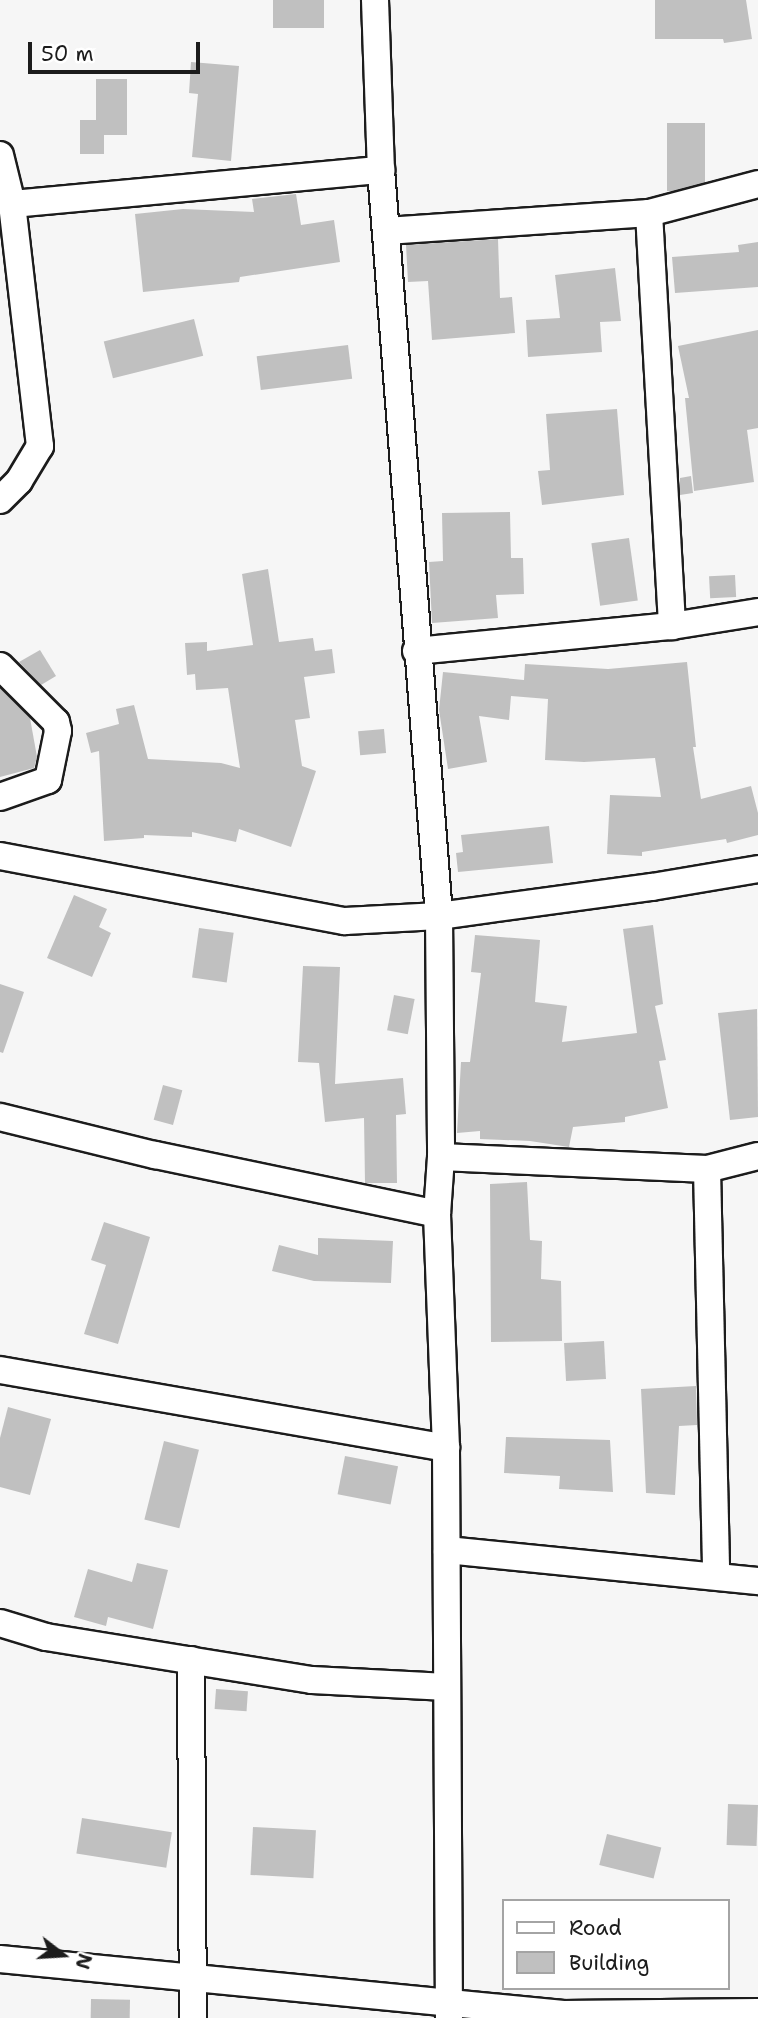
<!DOCTYPE html>
<style>
body{margin:0}
#map{position:relative;width:758px;height:2018px;overflow:hidden;background:#f6f6f6;font-family:"Shantell Sans",sans-serif}
div>[style]{position:absolute}
[style*='--x']{left:calc(var(--x)*1px);top:calc(var(--y)*1px);width:calc(var(--w)*1px);rotate:calc(var(--a)*1deg)}
.building>*{inset:0;background:#c0c0c0;transform-origin:0 0}
.roads{filter:drop-shadow(2px 0 #1c1c1c) drop-shadow(-2px 0 #1c1c1c) drop-shadow(0 2px #1c1c1c) drop-shadow(0 -2px #1c1c1c)}
.minor>*{height:26px;margin:-13px;padding:0 13px;transform-origin:13px;border-radius:13px;background:#fff}
span{translate:-50% -50%;white-space:nowrap;text-align:center;line-height:1.15;-webkit-text-stroke:5px #fff;paint-order:stroke}
.legend{position:absolute;left:502px;top:1899px;width:228px;height:91px;box-sizing:border-box;background:#fff;border:2px solid #a4a4a4;margin:0;padding:9px 12px;list-style:none;font-size:21px;color:#1c1c1c}
.legend li{display:flex;align-items:center;gap:14px;height:35px}
.legend b{width:35px;border:2px solid #a4a4a4}
.north{position:absolute;left:28px;top:1920px;width:70px;height:70px;-webkit-text-stroke:5px #fff;paint-order:stroke;rotate:107deg;font-size:19px;font-weight:700;line-height:28px;text-align:center;color:#1c1c1c}
.north::after{content:'';display:block;margin:auto;width:24px;height:32px;background:#1c1c1c;clip-path:polygon(50% 0,100% 100%,50% 72%,0 100%)}
.scale{position:absolute;left:28px;top:42px;width:172px;height:32px;box-sizing:border-box;border:4px solid #1c1c1c;border-top:0;padding-left:9px;font-size:21px;line-height:24px;white-space:nowrap;color:#1c1c1c;-webkit-text-stroke:5px #fff;paint-order:stroke}
</style>
<div id="map">
<div class="building">
<i style="left:273px;top:0;width:51px;height:28px"></i>
<i style="clip-path:polygon(655px 0,746px 0,752px 39px,724px 43px,723px 39px,655px 39px)"></i>
<i style="clip-path:polygon(191px 62px,239px 66px,231px 161px,192px 157px,198px 94px,189px 93px)"></i>
<i style="clip-path:polygon(96px 79px,127px 79px,127px 135px,104px 135px,104px 154px,80px 154px,80px 120px,96px 120px)"></i>
<i style="left:667px;top:123px;width:38px;height:68px"></i>
<i style="clip-path:polygon(296px 194px,301px 225px,334px 220px,340px 262px,240px 277px,239px 282px,143px 292px,135px 214px,183px 209px,254px 212px,252px 199px)"></i>
<i style="clip-path:polygon(498px 239px,500px 298px,512px 297px,515px 333px,432px 340px,428px 281px,408px 282px,406px 245px)"></i>
<i style="clip-path:polygon(758px 242px,758px 287px,675px 293px,672px 257px,739px 252px,738px 245px)"></i>
<i style="clip-path:polygon(615px 268px,621px 321px,600px 322px,602px 352px,528px 357px,526px 320px,560px 318px,555px 275px)"></i>
<i style="left:194px;top:319px;width:38px;height:93px;rotate:76deg"></i>
<i style="clip-path:polygon(758px 330px,758px 428px,747px 430px,754px 482px,694px 491px,685px 398px,689px 398px,678px 346px)"></i>
<i style="left:348px;top:345px;width:34px;height:92px;rotate:83deg"></i>
<i style="clip-path:polygon(617px 409px,624px 495px,542px 505px,538px 471px,550px 470px,546px 414px)"></i>
<i style="clip-path:polygon(691px 476px,693px 493px,680px 495px,680px 478px)"></i>
<i style="clip-path:polygon(510px 512px,511px 558px,523px 558px,524px 594px,496px 595px,498px 618px,432px 623px,429px 562px,443px 561px,442px 513px)"></i>
<i style="left:629px;top:538px;width:63px;height:38px;rotate:82deg"></i>
<i style="clip-path:polygon(268px 569px,279px 642px,313px 638px,315px 651px,332px 649px,335px 673px,304px 677px,310px 718px,295px 720px,302px 766px,316px 771px,291px 847px,239px 829px,236px 842px,192px 832px,192px 837px,144px 835px,144px 838px,104px 841px,99px 751px,91px 753px,86px 733px,119px 724px,116px 709px,134px 705px,148px 759px,221px 763px,240px 768px,228px 688px,196px 690px,195px 674px,187px 675px,185px 643px,207px 642px,207px 651px,253px 645px,242px 574px)"></i>
<i style="left:735px;top:575px;width:22px;height:26px;rotate:87deg"></i>
<i style="clip-path:polygon(40px 650px,56px 676px,41px 685px,19px 662px)"></i>
<i style="clip-path:polygon(687px 662px,696px 747px,693px 747px,701px 799px,751px 786px,758px 813px,758px 835px,727px 843px,726px 839px,642px 852px,642px 856px,607px 854px,610px 795px,661px 797px,655px 758px,584px 762px,545px 760px,548px 699px,511px 696px,509px 720px,479px 716px,487px 762px,448px 769px,439px 710px,443px 672px,524px 680px,525px 664px,608px 669px)"></i>
<i style="clip-path:polygon(0 688px,30px 718px,37px 757px,34px 768px,0 777px)"></i>
<i style="left:384px;top:729px;width:24px;height:26px;rotate:85deg"></i>
<i style="clip-path:polygon(549px 826px,553px 863px,458px 872px,456px 853px,463px 852px,461px 835px)"></i>
<i style="clip-path:polygon(74px 895px,107px 909px,99px 927px,111px 933px,92px 977px,47px 958px)"></i>
<i style="clip-path:polygon(653px 925px,663px 1004px,655px 1006px,666px 1060px,659px 1061px,668px 1108px,625px 1117px,625px 1122px,573px 1127px,569px 1147px,530px 1141px,480px 1139px,480px 1131px,457px 1133px,461px 1062px,470px 1062px,481px 973px,471px 972px,475px 935px,540px 940px,535px 1002px,567px 1006px,562px 1042px,637px 1033px,623px 929px)"></i>
<i style="left:199px;top:928px;width:35px;height:50px;rotate:8deg"></i>
<i style="clip-path:polygon(303px 966px,340px 967px,335px 1084px,403px 1078px,406px 1114px,396px 1115px,397px 1183px,365px 1183px,364px 1118px,325px 1122px,319px 1063px,298px 1062px)"></i>
<i style="clip-path:polygon(0 984px,24px 992px,3px 1053px,0 1052px)"></i>
<i style="left:394px;top:995px;width:21px;height:36px;rotate:11deg"></i>
<i style="clip-path:polygon(757px 1009px,758px 1117px,730px 1120px,718px 1013px)"></i>
<i style="left:163px;top:1085px;width:20px;height:36px;rotate:15deg"></i>
<i style="clip-path:polygon(527px 1182px,530px 1240px,542px 1241px,541px 1279px,561px 1281px,562px 1341px,491px 1342px,490px 1184px)"></i>
<i style="clip-path:polygon(104px 1222px,150px 1237px,118px 1344px,84px 1334px,106px 1265px,91px 1260px)"></i>
<i style="clip-path:polygon(318px 1238px,393px 1241px,391px 1283px,314px 1281px,272px 1271px,279px 1245px,318px 1255px)"></i>
<i style="left:604px;top:1341px;width:38px;height:40px;rotate:87deg"></i>
<i style="clip-path:polygon(696px 1386px,697px 1425px,679px 1426px,675px 1495px,646px 1493px,641px 1389px)"></i>
<i style="clip-path:polygon(8px 1407px,51px 1419px,30px 1495px,0 1487px,0 1438px)"></i>
<i style="clip-path:polygon(506px 1437px,610px 1440px,613px 1492px,559px 1489px,560px 1476px,504px 1473px)"></i>
<i style="left:164px;top:1441px;width:36px;height:81px;rotate:14deg"></i>
<i style="left:345px;top:1456px;width:54px;height:39px;rotate:11deg"></i>
<i style="clip-path:polygon(137px 1563px,168px 1570px,153px 1629px,108px 1617px,106px 1626px,74px 1617px,88px 1569px,132px 1582px)"></i>
<i style="left:216px;top:1689px;width:32px;height:20px;rotate:4deg"></i>
<i style="left:728px;top:1804px;width:30px;height:41px;rotate:2deg"></i>
<i style="left:82px;top:1818px;width:91px;height:36px;rotate:9deg"></i>
<i style="left:253px;top:1827px;width:63px;height:48px;rotate:3deg"></i>
<i style="left:607px;top:1834px;width:56px;height:32px;rotate:14deg"></i>
<i style="left:91px;top:1999px;width:39px;height:19px;rotate:1deg"></i>
</div>
<div class="roads">
<div class="minor">
<i style="--x:375;--y:0;--w:170;--a:88"></i>
<i style="--x:381;--y:170;--w:748;--a:85.55"></i>
<i style="--x:439;--y:916;--w:241;--a:89.5"></i>
<i style="--x:441;--y:1157;--w:57;--a:94"></i>
<i style="--x:437;--y:1214;--w:234;--a:87.8"></i>
<i style="--x:446;--y:1448;--w:570;--a:89.7"></i>
<i style="--x:0;--y:155;--w:50;--a:76.2"></i>
<i style="--x:12;--y:204;--w:244;--a:83.4"></i>
<i style="--x:40;--y:446;--w:41;--a:121"></i>
<i style="--x:19;--y:481;--w:27;--a:135"></i>
<i style="--x:12;--y:204;--w:371;--a:-5.3"></i>
<i style="--x:649;--y:213;--w:414;--a:86.8"></i>
<i style="--x:386;--y:231;--w:264;--a:-3.9"></i>
<i style="--x:649;--y:213;--w:113;--a:-14.9"></i>
<i style="--x:416;--y:651;--w:257;--a:-5.6"></i>
<i style="--x:672;--y:626;--w:87;--a:-9.2"></i>
<i style="--x:0;--y:666;--w:79;--a:45"></i>
<i style="--x:56;--y:722;--w:9;--a:77"></i>
<i style="--x:58;--y:731;--w:50;--a:101.5"></i>
<i style="--x:48;--y:780;--w:51;--a:160.5"></i>
<i style="--x:0;--y:856;--w:351;--a:10.7"></i>
<i style="--x:345;--y:921;--w:94;--a:-3"></i>
<i style="--x:439;--y:916;--w:215;--a:-7.8"></i>
<i style="--x:652;--y:887;--w:108;--a:-9.6"></i>
<i style="--x:0;--y:1117;--w:160;--a:13.8"></i>
<i style="--x:155;--y:1155;--w:288;--a:11.8"></i>
<i style="--x:441;--y:1157;--w:266;--a:2.6"></i>
<i style="--x:707;--y:1169;--w:53;--a:-14.3"></i>
<i style="--x:707;--y:1169;--w:407;--a:88.7"></i>
<i style="--x:0;--y:1370;--w:453;--a:9.9"></i>
<i style="--x:447;--y:1550;--w:313;--a:5.7"></i>
<i style="--x:0;--y:1623;--w:48;--a:16.9"></i>
<i style="--x:46;--y:1637;--w:269;--a:9.2"></i>
<i style="--x:312;--y:1680;--w:135;--a:3"></i>
<i style="--x:191;--y:1660;--w:358;--a:89.7"></i>
<i style="--x:0;--y:1959;--w:566;--a:5.58"></i>
<i style="--x:563;--y:2014;--w:195;--a:-0.6"></i>
</div>
</div>
<ul class="legend">
<li><b style="height:9px;background:#fff"></b>Road</li>
<li><b style="height:19px;background:#c0c0c0"></b>Building</li>
</ul>
<div class="north">N</div>
<div class="scale">50 m</div>
</div>
